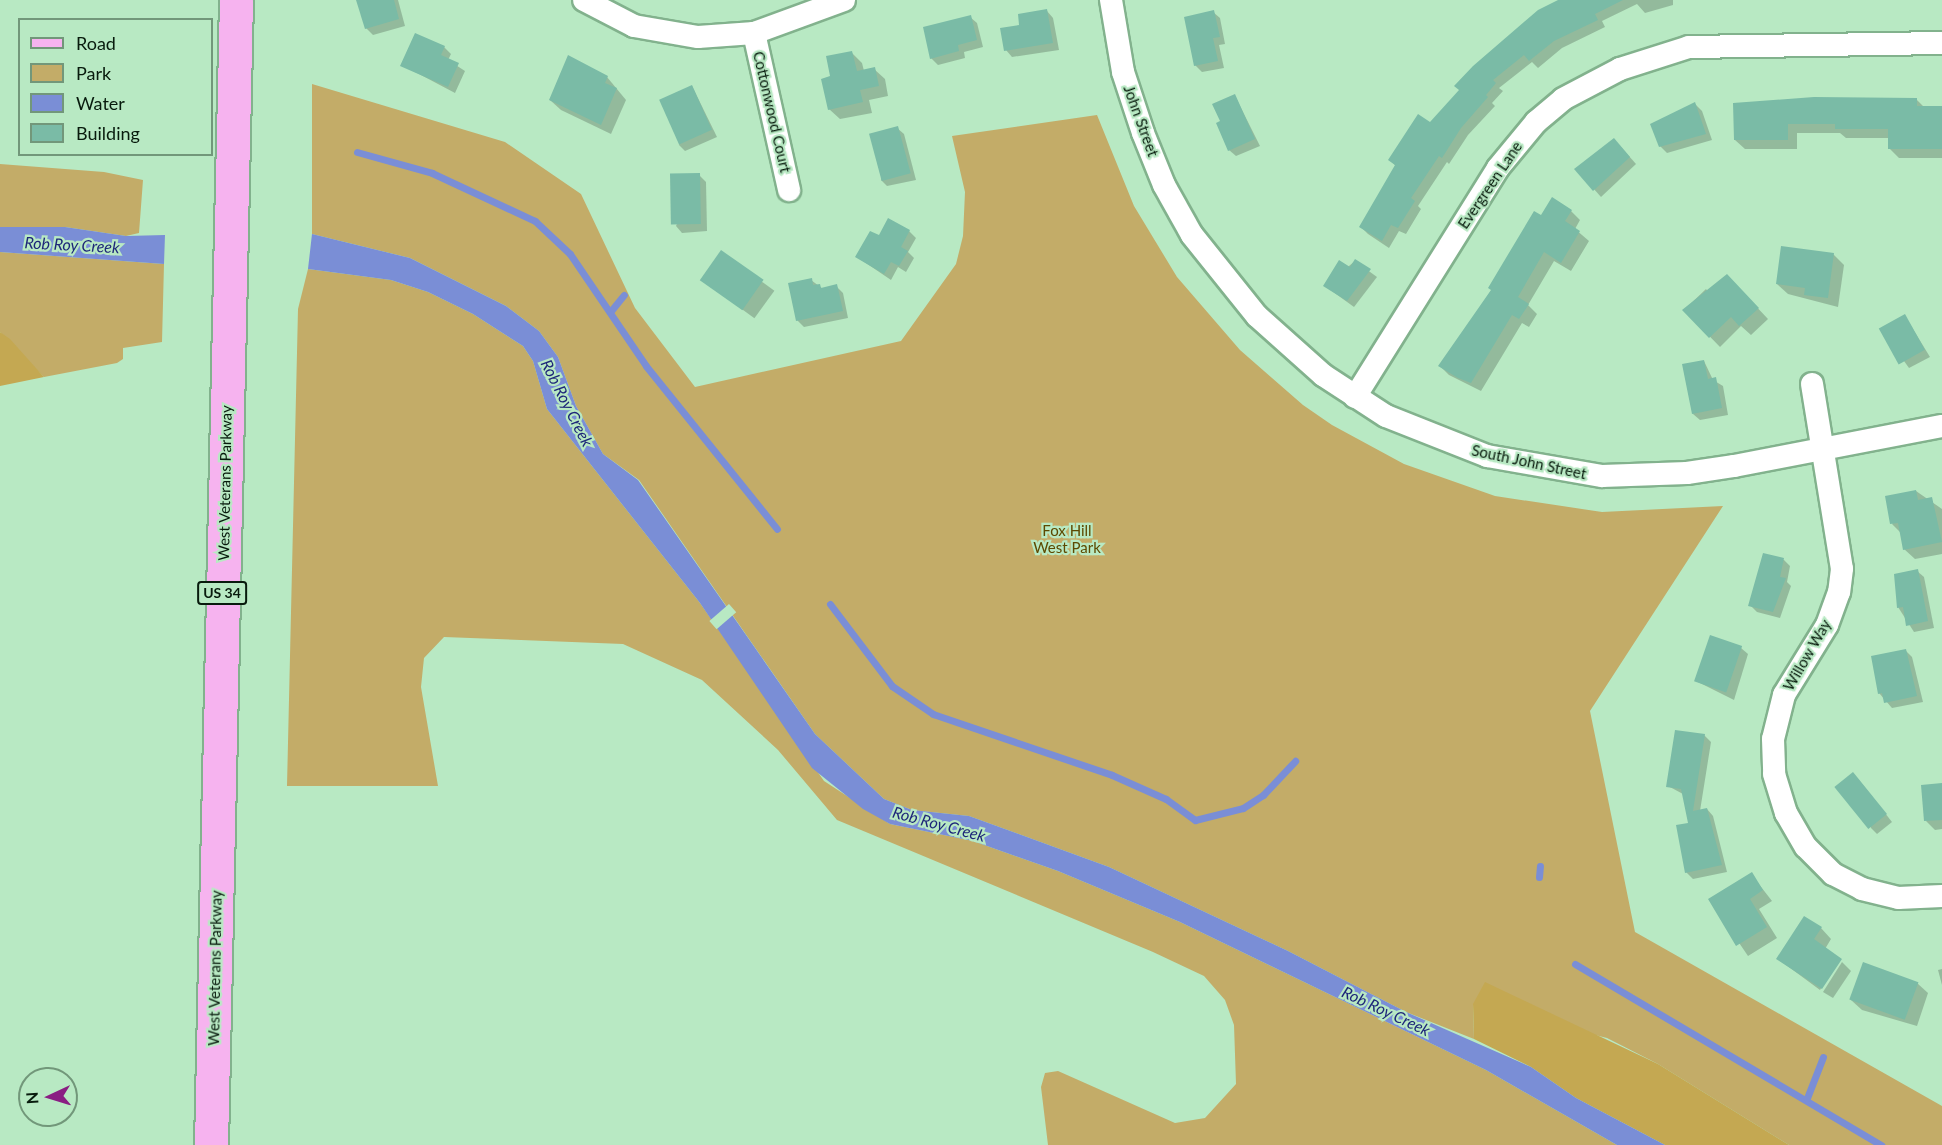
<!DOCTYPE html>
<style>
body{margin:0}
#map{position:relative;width:1942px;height:1145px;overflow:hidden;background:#b8e9c3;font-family:Lato,sans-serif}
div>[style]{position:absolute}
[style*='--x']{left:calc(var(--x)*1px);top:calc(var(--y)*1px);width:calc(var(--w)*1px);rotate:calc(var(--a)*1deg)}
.green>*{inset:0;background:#c3ac68}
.forest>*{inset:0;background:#c4a852}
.water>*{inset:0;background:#7a8ed6}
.pier>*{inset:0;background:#b8e9c3;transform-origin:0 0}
.shadow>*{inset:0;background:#0003;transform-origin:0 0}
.stream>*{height:7px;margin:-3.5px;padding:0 3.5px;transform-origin:3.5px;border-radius:3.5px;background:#7a8ed6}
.building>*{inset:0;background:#7abba6;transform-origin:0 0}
.roads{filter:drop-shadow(2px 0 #82b28d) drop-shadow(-2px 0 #82b28d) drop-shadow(0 2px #82b28d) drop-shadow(0 -2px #82b28d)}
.street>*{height:22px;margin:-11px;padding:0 11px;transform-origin:11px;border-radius:11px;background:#fff}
.primary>*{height:33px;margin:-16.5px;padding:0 16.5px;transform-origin:16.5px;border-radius:16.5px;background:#f6b3ef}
span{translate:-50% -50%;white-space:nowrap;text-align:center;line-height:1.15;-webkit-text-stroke:4.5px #b8e9c3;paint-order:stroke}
.shield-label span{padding:2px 4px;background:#b8e9c3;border:2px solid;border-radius:4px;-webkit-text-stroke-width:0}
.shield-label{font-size:14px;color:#081b0d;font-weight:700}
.street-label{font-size:15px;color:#081b0d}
.park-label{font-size:15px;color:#5d4901}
.water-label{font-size:16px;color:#1d2679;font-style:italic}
.legend{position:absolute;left:18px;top:18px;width:195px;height:138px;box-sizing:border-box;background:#b8e9c3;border:2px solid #72977a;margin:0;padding:8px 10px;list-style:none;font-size:18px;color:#081b0d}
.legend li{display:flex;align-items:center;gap:12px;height:30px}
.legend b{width:30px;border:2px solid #72977a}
.north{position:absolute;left:18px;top:1067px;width:60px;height:60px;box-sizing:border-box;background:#b8e9c3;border:2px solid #72977a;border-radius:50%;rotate:266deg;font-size:16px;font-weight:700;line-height:24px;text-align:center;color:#081b0d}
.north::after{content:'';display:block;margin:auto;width:21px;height:27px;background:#8a1e83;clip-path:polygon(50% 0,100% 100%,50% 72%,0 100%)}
</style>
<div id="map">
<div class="green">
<i style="clip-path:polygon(312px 84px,505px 142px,581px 194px,635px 308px,695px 387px,901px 341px,956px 264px,963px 236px,965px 192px,952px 136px,1097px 115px,1134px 206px,1177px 277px,1240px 350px,1303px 405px,1332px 425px,1404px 464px,1495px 496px,1602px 512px,1723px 506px,1590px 711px,1635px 932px,1942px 1106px,1942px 1145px,1789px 1145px,1658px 1064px,1607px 1038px,1473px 1004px,1474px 1039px,1406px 1012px,1288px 951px,1109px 867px,969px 816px,912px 810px,884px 799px,815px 734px,639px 480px,603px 454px,576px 406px,558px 357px,539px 331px,506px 306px,410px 258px,312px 234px)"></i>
<i style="clip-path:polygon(0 164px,104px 172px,143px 180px,139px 233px,126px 236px,65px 227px,0 227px)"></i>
<i style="clip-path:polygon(0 252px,164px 264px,162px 342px,123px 348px,123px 359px,117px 363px,44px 377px,0 332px)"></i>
<i style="clip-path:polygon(308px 269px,391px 280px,428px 292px,473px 314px,523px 346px,533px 361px,547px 409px,700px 603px,824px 781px,890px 824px,973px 841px,1058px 871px,1180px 922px,1486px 1070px,1617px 1145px,1048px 1145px,1041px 1087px,1045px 1073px,1058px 1071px,1175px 1123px,1205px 1118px,1236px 1084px,1234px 1025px,1225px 1000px,1204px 976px,1153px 952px,837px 820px,778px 750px,702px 680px,623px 644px,444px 637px,424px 658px,421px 687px,438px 786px,287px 786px,298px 309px)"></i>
</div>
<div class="forest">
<i style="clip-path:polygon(0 332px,10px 339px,44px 377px,0 386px)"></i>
<i style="clip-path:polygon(1485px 982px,1658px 1064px,1789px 1145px,1665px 1145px,1576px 1098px,1531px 1067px,1474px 1039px,1473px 1004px)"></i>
</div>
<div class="water">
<i style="clip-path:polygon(0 227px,65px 227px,126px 236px,165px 235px,164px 264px,0 252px)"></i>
<i style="clip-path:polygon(312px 234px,410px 258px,506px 306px,539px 331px,558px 357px,576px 406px,603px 454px,638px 480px,815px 734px,884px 799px,912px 810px,969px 816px,1109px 867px,1288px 951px,1406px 1012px,1531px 1067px,1576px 1098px,1665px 1145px,1617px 1145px,1486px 1070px,1180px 922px,1058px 871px,973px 841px,890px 824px,863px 809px,812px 768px,700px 603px,547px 409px,533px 361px,523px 346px,473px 314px,428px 292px,391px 280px,308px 269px)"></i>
</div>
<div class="pier">
<i style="left:729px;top:604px;width:11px;height:26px;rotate:49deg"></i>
</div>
<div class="shadow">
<i style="clip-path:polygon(359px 0,398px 0,405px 26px,373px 35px,366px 28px)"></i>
<i style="clip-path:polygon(1563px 0,1673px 0,1673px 5px,1645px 13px,1637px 4px,1602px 21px,1605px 27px,1562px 48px,1538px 68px,1532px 62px,1499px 88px,1503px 91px,1492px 103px,1495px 106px,1468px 135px,1449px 164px,1447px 162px,1418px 206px,1421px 209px,1406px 234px,1399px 231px,1389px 248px,1368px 234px,1361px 227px,1396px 166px,1390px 160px)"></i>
<i style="clip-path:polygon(1047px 11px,1053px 18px,1059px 50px,1012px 57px,1006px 50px)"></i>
<i style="clip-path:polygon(1213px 12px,1220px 18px,1225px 44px,1219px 45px,1224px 68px,1202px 72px,1195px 65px)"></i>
<i style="clip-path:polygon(970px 17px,977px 23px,983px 47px,964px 52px,965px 58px,938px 65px,931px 58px)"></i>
<i style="clip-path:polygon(444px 47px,451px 54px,448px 60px,465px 71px,455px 93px,402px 65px)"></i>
<i style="clip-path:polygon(851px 52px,862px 63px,864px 71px,874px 69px,885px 79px,888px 96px,869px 100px,872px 113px,840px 119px,829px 109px,832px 77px)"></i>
<i style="clip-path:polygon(607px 77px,626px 100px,611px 134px,561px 110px,550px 100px)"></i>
<i style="clip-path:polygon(692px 86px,717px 137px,685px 151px,679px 145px)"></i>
<i style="clip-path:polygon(1235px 96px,1260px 146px,1236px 156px,1229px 150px)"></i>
<i style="clip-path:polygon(1916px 99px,1925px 108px,1942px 108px,1942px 158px,1899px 158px,1889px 148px,1889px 138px,1846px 138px,1840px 133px,1797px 133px,1797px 149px,1745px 149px,1735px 140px,1735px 104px)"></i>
<i style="clip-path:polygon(1695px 104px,1702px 111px,1712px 140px,1667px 153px,1660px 146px)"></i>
<i style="clip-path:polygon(897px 128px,904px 134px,916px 180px,887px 186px,881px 180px)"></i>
<i style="clip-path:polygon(1621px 147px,1636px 164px,1601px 197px,1576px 169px)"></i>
<i style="clip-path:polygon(699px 175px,706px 182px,707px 231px,682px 233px,676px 226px)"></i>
<i style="clip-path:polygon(1571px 211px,1580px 220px,1575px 229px,1589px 241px,1571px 271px,1554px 261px,1528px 305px,1537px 314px,1529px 327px,1522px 323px,1481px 391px,1449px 375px,1440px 366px,1541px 217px)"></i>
<i style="clip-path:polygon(909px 231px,916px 238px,908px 252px,914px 258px,906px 272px,898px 267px,891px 280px,857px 257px,879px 236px)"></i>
<i style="left:721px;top:252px;width:66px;height:34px;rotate:36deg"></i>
<i style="clip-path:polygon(1833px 254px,1844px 265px,1838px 307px,1788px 294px,1777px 284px)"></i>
<i style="clip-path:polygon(1355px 261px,1377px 277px,1354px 307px,1325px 286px)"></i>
<i style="clip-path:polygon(811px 280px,823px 289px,836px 286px,843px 293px,848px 318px,804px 327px,797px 320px)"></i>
<i style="clip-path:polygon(1737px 286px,1768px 319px,1751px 335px,1741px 326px,1720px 347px,1684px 310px,1706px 289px,1709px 293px)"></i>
<i style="clip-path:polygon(1905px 316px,1930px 357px,1909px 368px,1881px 329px)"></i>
<i style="clip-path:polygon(1704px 361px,1713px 380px,1723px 386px,1728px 415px,1700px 420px,1693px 414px)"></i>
<i style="clip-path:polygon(1916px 491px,1942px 509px,1942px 554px,1915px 559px,1904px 549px,1901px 533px,1892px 524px)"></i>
<i style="clip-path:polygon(1764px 555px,1784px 560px,1790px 566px,1787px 582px,1791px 586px,1780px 618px,1757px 612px,1750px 605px)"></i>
<i style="clip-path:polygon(1917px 571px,1924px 577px,1934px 628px,1914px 632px,1898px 607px)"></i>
<i style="clip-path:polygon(1741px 648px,1748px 654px,1734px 700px,1696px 681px)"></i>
<i style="clip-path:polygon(1906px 651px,1912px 657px,1923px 702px,1892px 708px,1879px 693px)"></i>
<i style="clip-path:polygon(1704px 735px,1711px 742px,1700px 811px,1707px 809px,1713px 816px,1727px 872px,1693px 879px,1686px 872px,1689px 824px,1683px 794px,1668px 786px)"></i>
<i style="clip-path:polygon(1859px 780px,1892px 822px,1877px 834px,1871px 828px)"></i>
<i style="clip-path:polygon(1942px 785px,1942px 829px,1935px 830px,1926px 821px)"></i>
<i style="clip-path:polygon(1751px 874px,1772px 901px,1759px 909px,1777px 938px,1748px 956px,1710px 900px)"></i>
<i style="clip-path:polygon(1821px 928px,1831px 939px,1825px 949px,1839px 960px,1820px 990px,1778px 959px)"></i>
<i style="clip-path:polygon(1842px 962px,1851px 971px,1833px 998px,1823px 992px)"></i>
<i style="clip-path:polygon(1942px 969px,1942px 985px,1938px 970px)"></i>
<i style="clip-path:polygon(1917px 983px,1928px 993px,1917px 1026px,1862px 1010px,1851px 1000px)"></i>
</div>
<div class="stream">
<i style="--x:357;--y:152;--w:78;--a:15.6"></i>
<i style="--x:432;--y:173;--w:114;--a:25"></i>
<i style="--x:535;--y:221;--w:48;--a:43.3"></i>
<i style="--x:570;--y:254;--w:135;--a:55.8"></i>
<i style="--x:646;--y:366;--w:209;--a:51.2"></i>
<i style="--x:610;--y:312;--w:22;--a:-51"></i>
<i style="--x:830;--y:604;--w:103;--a:52.9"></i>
<i style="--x:892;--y:686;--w:50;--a:34.3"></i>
<i style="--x:933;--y:714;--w:189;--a:18.8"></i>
<i style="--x:1112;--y:775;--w:59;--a:24"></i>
<i style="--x:1166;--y:799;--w:36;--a:36"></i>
<i style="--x:1195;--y:820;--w:49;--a:-14"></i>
<i style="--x:1243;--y:808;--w:24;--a:-33"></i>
<i style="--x:1263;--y:795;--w:47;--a:-46.7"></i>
<i style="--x:1539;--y:877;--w:11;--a:-85"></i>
<i style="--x:1575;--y:964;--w:356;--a:30.6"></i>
<i style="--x:1807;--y:1098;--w:44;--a:-68.7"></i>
</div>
<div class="building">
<i style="clip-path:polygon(356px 0,394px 0,399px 19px,365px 29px)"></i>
<i style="clip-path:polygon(1558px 0,1623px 0,1595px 14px,1598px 20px,1554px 41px,1529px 61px,1524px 55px,1493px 80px,1496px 83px,1486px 95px,1488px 97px,1461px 128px,1442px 158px,1439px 156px,1411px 198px,1415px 201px,1398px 228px,1391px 225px,1382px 241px,1359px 227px,1395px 165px,1388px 160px,1418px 114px,1430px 122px,1459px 90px,1454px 86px,1473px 66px,1538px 10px)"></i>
<i style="clip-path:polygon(1047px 9px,1053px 43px,1004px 51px,1000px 28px,1019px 25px,1018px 14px)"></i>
<i style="clip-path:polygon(1214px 10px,1220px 37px,1213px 38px,1218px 61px,1194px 66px,1184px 17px)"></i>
<i style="clip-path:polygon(971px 15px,977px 40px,958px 45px,959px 51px,930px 59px,923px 27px)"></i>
<i style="clip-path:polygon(415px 33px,445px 46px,441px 55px,459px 63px,448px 87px,400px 66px)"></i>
<i style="clip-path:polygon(852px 51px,857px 71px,875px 67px,879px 86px,860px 90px,863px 102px,828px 110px,821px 79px,830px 76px,826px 56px)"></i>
<i style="clip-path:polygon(568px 55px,608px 76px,605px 83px,617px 88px,601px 125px,549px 100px)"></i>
<i style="left:692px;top:85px;width:49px;height:36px;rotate:66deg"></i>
<i style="clip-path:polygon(1235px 94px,1255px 139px,1228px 151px,1216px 123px,1220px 121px,1212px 104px)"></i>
<i style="clip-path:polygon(1814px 97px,1917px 98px,1917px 106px,1942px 106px,1942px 149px,1888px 149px,1888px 129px,1835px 129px,1835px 124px,1788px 124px,1788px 140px,1734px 140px,1733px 103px)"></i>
<i style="clip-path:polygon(1695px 102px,1706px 134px,1659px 147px,1650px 124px)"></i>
<i style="left:898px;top:126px;width:49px;height:30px;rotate:75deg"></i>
<i style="clip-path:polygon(1614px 138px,1630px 157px,1593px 191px,1574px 169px)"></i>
<i style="left:700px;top:173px;width:51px;height:30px;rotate:89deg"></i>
<i style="clip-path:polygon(1552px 197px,1572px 210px,1565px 221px,1580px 231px,1561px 263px,1544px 252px,1518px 297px,1529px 304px,1519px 319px,1512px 315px,1471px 383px,1458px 378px,1438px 366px,1491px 290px,1488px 288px,1534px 211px,1541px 215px)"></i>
<i style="clip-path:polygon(888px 218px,910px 230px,901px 247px,908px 251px,899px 266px,891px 262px,884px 274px,855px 257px,870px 231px,879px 235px)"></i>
<i style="clip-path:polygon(1781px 246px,1834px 253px,1828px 298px,1804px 295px,1805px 288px,1776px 284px)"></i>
<i style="left:721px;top:250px;width:52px;height:37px;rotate:35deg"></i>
<i style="clip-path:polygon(1355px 259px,1371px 269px,1347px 301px,1323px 286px,1339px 260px,1350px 267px)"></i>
<i style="clip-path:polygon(1727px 274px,1759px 308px,1739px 326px,1731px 317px,1709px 338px,1682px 310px)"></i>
<i style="clip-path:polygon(812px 278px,813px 285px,820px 284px,821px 288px,837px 284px,843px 311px,796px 321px,788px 283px)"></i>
<i style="left:1905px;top:314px;width:41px;height:30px;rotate:61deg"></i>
<i style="clip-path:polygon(1704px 360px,1708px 379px,1716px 377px,1722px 408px,1692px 414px,1682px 364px)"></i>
<i style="clip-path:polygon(1916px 490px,1918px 500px,1932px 497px,1942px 542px,1903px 550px,1898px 523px,1890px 524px,1885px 496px)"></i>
<i style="clip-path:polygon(1763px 553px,1784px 558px,1780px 577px,1786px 578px,1773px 612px,1748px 606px)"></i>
<i style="clip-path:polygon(1918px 569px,1928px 621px,1906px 626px,1903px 607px,1897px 608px,1894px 574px)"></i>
<i style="left:1710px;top:635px;width:34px;height:49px;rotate:19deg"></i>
<i style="clip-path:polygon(1906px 649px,1917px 696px,1884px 703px,1882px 693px,1878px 694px,1871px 656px)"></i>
<i style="clip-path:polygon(1675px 730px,1705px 734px,1693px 811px,1707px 808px,1722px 865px,1685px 873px,1676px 825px,1688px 823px,1681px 789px,1666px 787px)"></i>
<i style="left:1853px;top:772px;width:54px;height:24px;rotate:51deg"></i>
<i style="clip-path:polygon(1942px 783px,1942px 820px,1924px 821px,1921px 785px)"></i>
<i style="clip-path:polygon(1752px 872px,1763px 890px,1750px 899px,1767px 927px,1736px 946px,1708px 899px)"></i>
<i style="clip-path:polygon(1804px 916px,1822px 927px,1814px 939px,1842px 959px,1822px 989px,1776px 959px)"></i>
<i style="left:1863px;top:962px;width:59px;height:40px;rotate:20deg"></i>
</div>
<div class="roads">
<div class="street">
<i style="--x:584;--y:0;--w:56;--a:27.5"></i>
<i style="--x:634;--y:26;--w:65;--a:9.8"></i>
<i style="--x:698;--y:37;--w:56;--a:-4.1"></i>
<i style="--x:754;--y:33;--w:96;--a:-20.1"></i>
<i style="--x:1111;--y:0;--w:73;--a:80.5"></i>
<i style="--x:1123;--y:72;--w:64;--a:71.8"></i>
<i style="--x:1143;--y:133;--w:56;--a:68"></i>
<i style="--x:1164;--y:185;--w:57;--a:60.8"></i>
<i style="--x:1192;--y:235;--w:104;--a:51.3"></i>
<i style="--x:1257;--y:316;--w:89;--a:41.8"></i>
<i style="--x:1323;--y:375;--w:75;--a:33.1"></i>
<i style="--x:1386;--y:416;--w:109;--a:21.6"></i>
<i style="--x:1487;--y:456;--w:117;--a:9.9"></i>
<i style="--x:1602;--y:476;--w:85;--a:-2"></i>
<i style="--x:1687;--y:473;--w:48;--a:-8.5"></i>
<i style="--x:1734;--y:466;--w:212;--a:-10.9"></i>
<i style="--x:754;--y:33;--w:161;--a:77.4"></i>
<i style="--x:1812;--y:384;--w:187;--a:80.8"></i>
<i style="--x:1842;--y:569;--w:23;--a:97"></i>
<i style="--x:1839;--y:592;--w:35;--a:110"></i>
<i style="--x:1827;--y:625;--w:82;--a:121.6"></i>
<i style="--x:1784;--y:695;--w:45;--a:104"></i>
<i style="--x:1773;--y:739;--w:35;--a:88"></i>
<i style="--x:1774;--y:774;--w:41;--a:72.9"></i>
<i style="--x:1786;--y:813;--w:39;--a:60"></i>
<i style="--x:1806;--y:847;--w:38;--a:45"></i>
<i style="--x:1833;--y:874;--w:33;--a:27"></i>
<i style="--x:1862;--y:889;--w:37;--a:14"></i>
<i style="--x:1898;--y:898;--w:44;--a:-2.6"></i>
<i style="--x:1355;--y:397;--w:270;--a:-58"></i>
<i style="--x:1498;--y:168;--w:60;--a:-50.4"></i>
<i style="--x:1536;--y:122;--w:35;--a:-40"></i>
<i style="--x:1563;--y:99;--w:64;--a:-27.8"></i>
<i style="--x:1620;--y:69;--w:72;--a:-17.7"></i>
<i style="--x:1689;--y:47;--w:253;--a:-0.9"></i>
</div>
<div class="primary">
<i style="--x:211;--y:1145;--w:1145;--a:-88.75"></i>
</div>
</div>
<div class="shield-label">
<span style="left:222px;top:593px">US 34</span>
</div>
<div class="street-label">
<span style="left:772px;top:112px;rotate:77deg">Cottonwood Court</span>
<span style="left:1141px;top:121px;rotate:70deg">John Street</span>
<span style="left:1490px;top:185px;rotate:-56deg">Evergreen Lane</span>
<span style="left:1529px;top:462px;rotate:12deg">South John Street</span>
<span style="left:225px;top:483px;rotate:-89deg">West Veterans Parkway</span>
<span style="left:1807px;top:655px;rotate:-60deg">Willow Way</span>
<span style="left:215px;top:968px;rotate:-89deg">West Veterans Parkway</span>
</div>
<div class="park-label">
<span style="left:1067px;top:539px">Fox Hill<br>West Park</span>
</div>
<div class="water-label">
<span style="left:72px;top:245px;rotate:3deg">Rob Roy Creek</span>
<span style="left:567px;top:403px;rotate:63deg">Rob Roy Creek</span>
<span style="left:939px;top:824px;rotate:15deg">Rob Roy Creek</span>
<span style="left:1386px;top:1011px;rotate:25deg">Rob Roy Creek</span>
</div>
<ul class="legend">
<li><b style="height:8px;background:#f6b3ef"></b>Road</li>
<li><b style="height:16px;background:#c3ac68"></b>Park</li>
<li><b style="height:16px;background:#7a8ed6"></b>Water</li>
<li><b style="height:16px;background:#7abba6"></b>Building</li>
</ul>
<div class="north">N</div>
</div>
